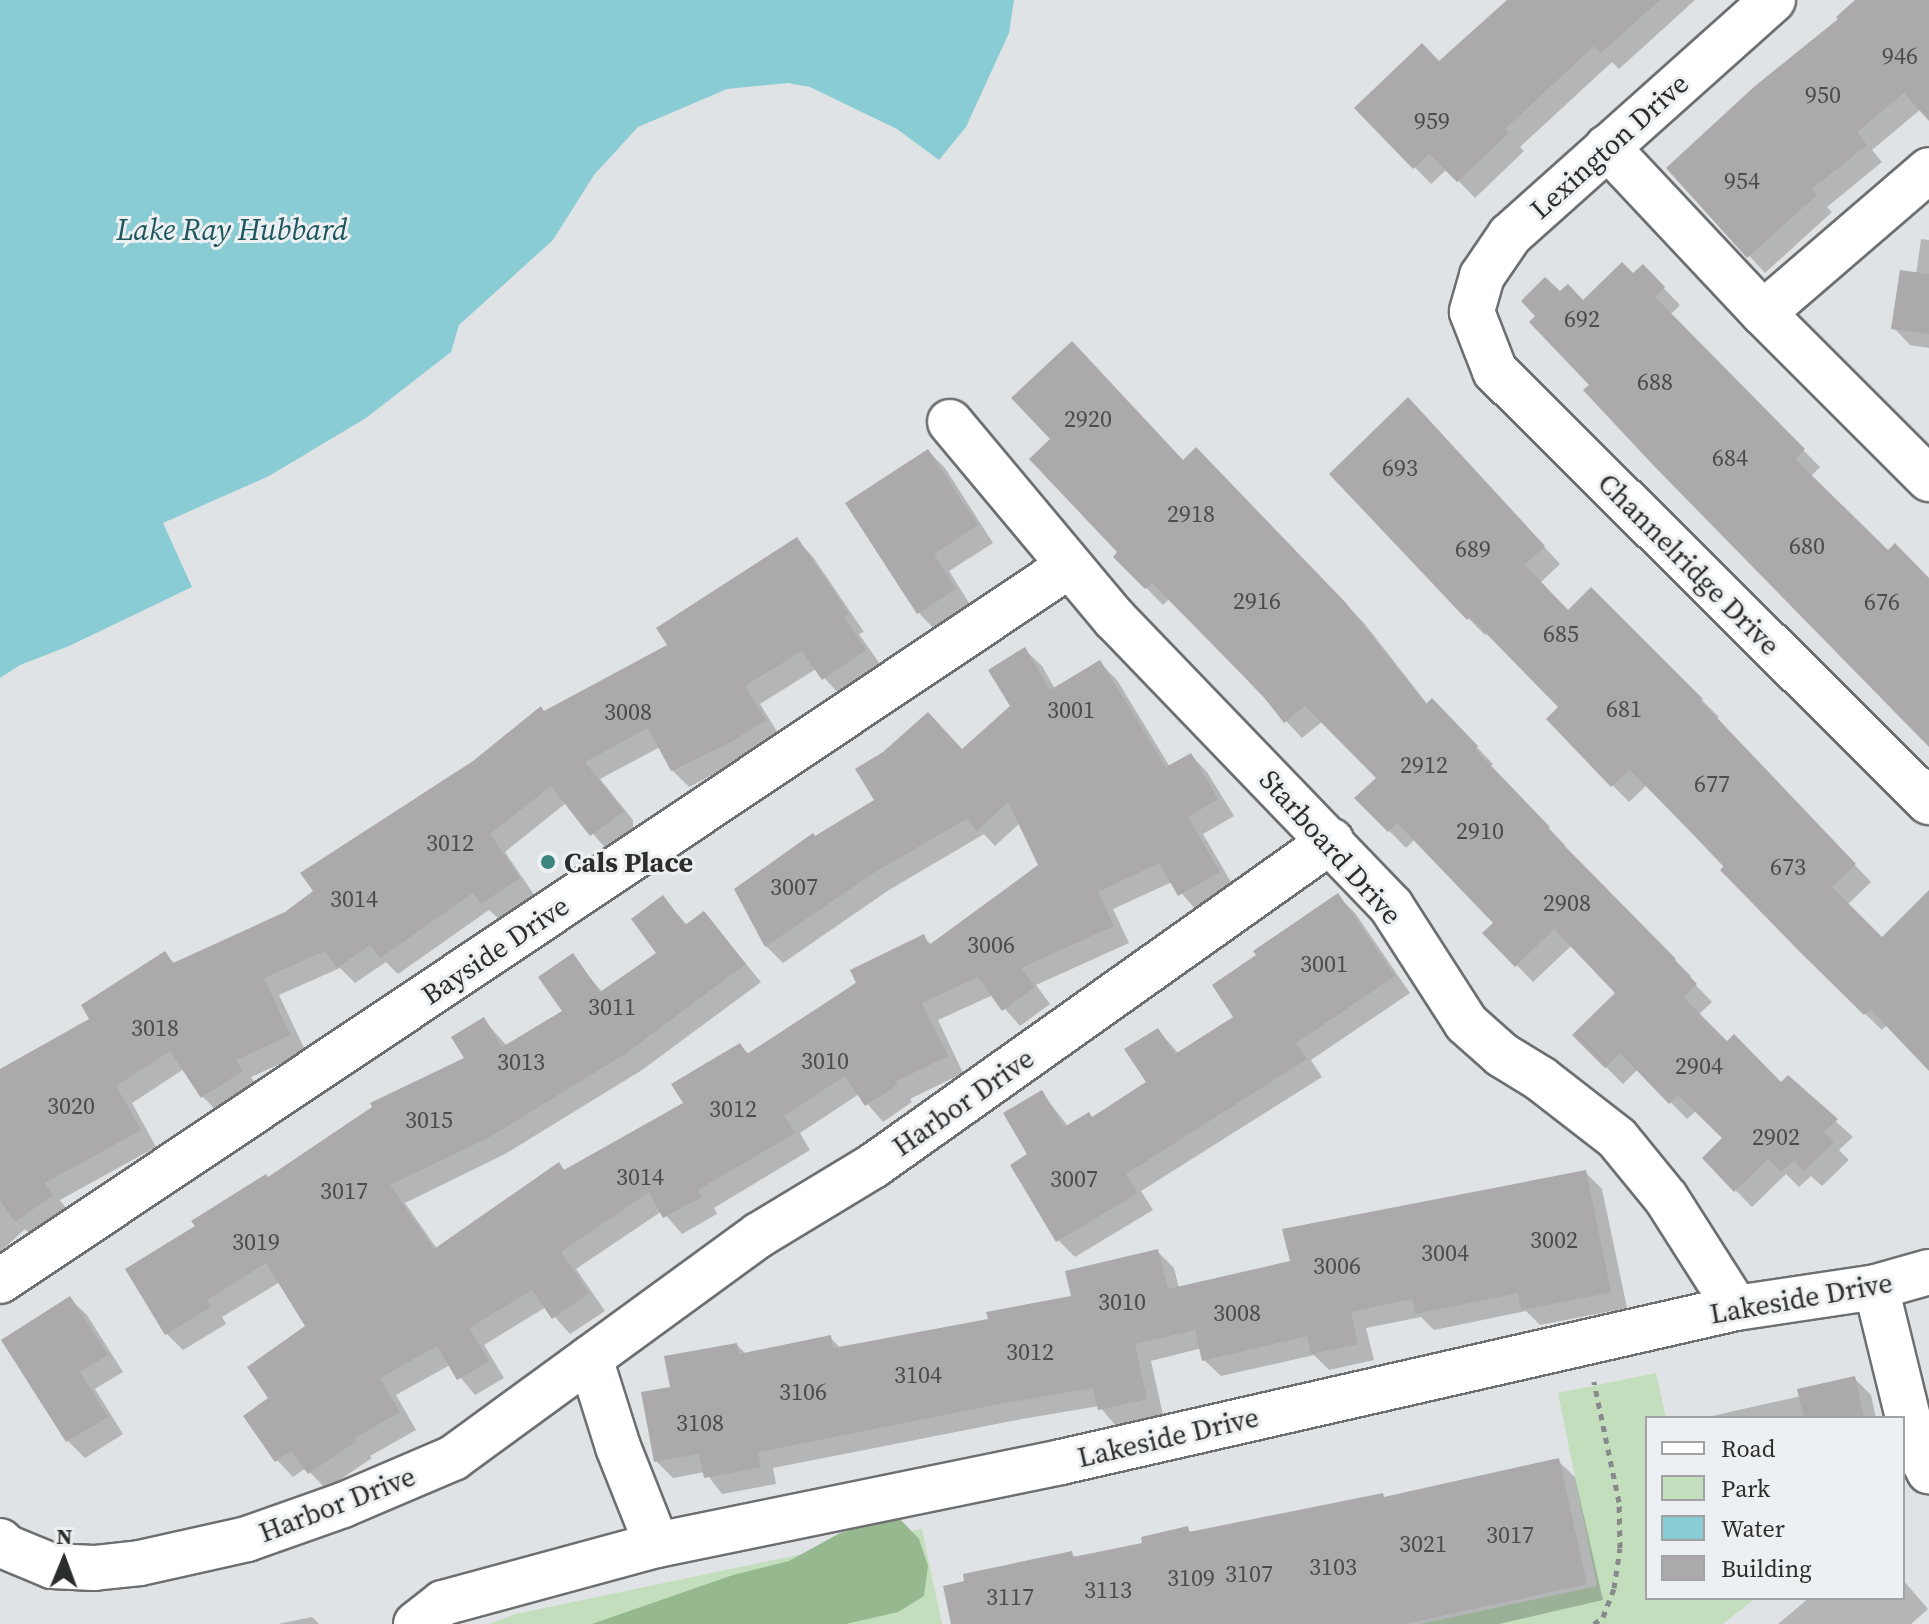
<!DOCTYPE html>
<style>
body{margin:0}
#map{position:relative;width:1929px;height:1624px;overflow:hidden;background:#e0e3e5;font-family:"Source Serif 4",serif}
div>[style]{position:absolute}
[style*='--x']{left:calc(var(--x)*1px);top:calc(var(--y)*1px);width:calc(var(--w)*1px);rotate:calc(var(--a)*1deg)}
.green>*{inset:0;background:#c2debd}
.forest>*{inset:0;background:#95b88f}
.water>*{inset:0;background:#89ccd4}
.shadow>*{inset:0;background:#0003}
.building>*{inset:0;background:#aba9ac}
.path>*{height:5px;margin-top:-2.5px;transform-origin:0;background:repeating-linear-gradient(90deg,#87898a 0 6px,transparent 0 12px)}
.roads{filter:drop-shadow(2px 0 #6d6f71) drop-shadow(-2px 0 #6d6f71) drop-shadow(0 2px #6d6f71) drop-shadow(0 -2px #6d6f71)}
.minor>*{height:44px;margin:-22px;padding:0 22px;transform-origin:22px;border-radius:22px;background:#fff}
.dots>*{width:22px;height:22px;translate:-50% -50%;box-sizing:border-box;border:4px solid #edf0f2;border-radius:50%}
span{translate:-50% -50%;white-space:nowrap;text-align:center;line-height:1.15;-webkit-text-stroke:6px #edf0f2;paint-order:stroke}
.number-label{font-size:24px;color:#4c4c4d}
.number-label span{-webkit-text-stroke-width:0}
.street-label{font-size:28px;color:#2c2d2d}
.poi-label{font-size:28px;color:#2c2d2d;font-weight:700}
.left{translate:0 -50%;text-align:left}
.water-label{font-size:30px;color:#1d575d;font-style:italic}
.legend{position:absolute;left:1645px;top:1416px;width:260px;height:184px;box-sizing:border-box;background:#edf0f2;border:2px solid #a0a2a3;margin:0;padding:10px 14px;list-style:none;font-size:24px;color:#2c2d2d}
.legend li{display:flex;align-items:center;gap:16px;height:40px}
.legend b{width:40px;border:2px solid #a0a2a3}
.north{position:absolute;left:24px;top:1520px;width:80px;height:80px;-webkit-text-stroke:6px #edf0f2;paint-order:stroke;rotate:1deg;font-size:22px;font-weight:700;line-height:32px;text-align:center;color:#2c2d2d}
.north::after{content:'';display:block;margin:auto;width:28px;height:36px;background:#2c2d2d;clip-path:polygon(50% 0,100% 100%,50% 72%,0 100%)}
</style>
<div id="map">
<div class="green">
<i style="clip-path:polygon(1656px 1373px,1666px 1418px,1647px 1418px,1647px 1598px,1756px 1598px,1723px 1624px,1420px 1624px,1597px 1586px,1558px 1393px)"></i>
<i style="clip-path:polygon(922px 1529px,942px 1624px,489px 1624px,516px 1614px)"></i>
</div>
<div class="forest">
<i style="clip-path:polygon(898px 1517px,919px 1539px,928px 1566px,924px 1596px,898px 1612px,846px 1624px,592px 1624px,733px 1575px,789px 1561px,840px 1533px)"></i>
</div>
<div class="water">
<i style="clip-path:polygon(0 0,1014px 0,1009px 33px,966px 127px,939px 160px,897px 129px,810px 87px,788px 83px,727px 89px,638px 127px,594px 175px,553px 240px,459px 325px,451px 352px,366px 418px,269px 476px,163px 523px,192px 587px,69px 646px,20px 665px,0 678px)"></i>
</div>
<div class="shadow">
<i style="clip-path:polygon(1510px 0,1695px 0,1619px 69px,1612px 62px,1520px 147px,1524px 151px,1475px 198px,1447px 169px,1431px 184px,1357px 108px,1440px 64px)"></i>
<i style="clip-path:polygon(1861px 0,1929px 0,1929px 117px,1921px 109px,1872px 150px,1882px 162px,1827px 207px,1832px 212px,1765px 273px,1669px 168px)"></i>
<i style="clip-path:polygon(1921px 239px,1929px 240px,1929px 348px,1910px 345px,1894px 328px,1916px 274px)"></i>
<i style="clip-path:polygon(1643px 267px,1680px 305px,1670px 315px,1820px 467px,1810px 477px,1888px 553px,1929px 580px,1929px 744px,1591px 385px,1560px 294px,1583px 302px)"></i>
<i style="clip-path:polygon(1424px 417px,1560px 564px,1540px 583px,1568px 612px,1591px 590px,1719px 717px,1716px 719px,1871px 882px,1847px 905px,1882px 940px,1929px 912px,1929px 1068px,1887px 1025px,1882px 1030px,1818px 968px,1647px 785px,1629px 802px,1548px 719px,1561px 707px,1488px 633px,1485px 635px,1469px 619px,1332px 474px)"></i>
<i style="clip-path:polygon(1196px 450px,1364px 623px,1428px 705px,1449px 718px,1493px 764px,1490px 767px,1565px 845px,1563px 847px,1691px 976px,1689px 978px,1712px 1002px,1698px 1015px,1727px 1044px,1781px 1085px,1788px 1078px,1853px 1137px,1839px 1150px,1849px 1160px,1822px 1186px,1811px 1176px,1799px 1187px,1786px 1174px,1752px 1207px,1704px 1158px,1725px 1139px,1696px 1111px,1687px 1119px,1638px 1069px,1623px 1084px,1574px 1035px,1618px 993px,1572px 945px,1533px 982px,1485px 933px,1496px 923px,1415px 839px,1406px 848px,1357px 798px,1379px 778px,1323px 721px,1302px 738px,1170px 598px,1163px 605px,1116px 557px)"></i>
<i style="clip-path:polygon(928px 451px,945px 468px,993px 543px,949px 571px,971px 606px,935px 630px,919px 613px,847px 503px)"></i>
<i style="clip-path:polygon(797px 540px,813px 557px,864px 632px,859px 634px,882px 667px,840px 695px,816px 669px,760px 704px,781px 738px,689px 787px,672px 770px,660px 747px,600px 779px,633px 820px,633px 831px,608px 851px,566px 803px,505px 852px,535px 896px,499px 919px,489px 910px,398px 974px,386px 962px,355px 983px,340px 968px,279px 995px,306px 1052px,251px 1077px,258px 1088px,219px 1113px,203px 1097px,184px 1069px,132px 1103px,156px 1147px,60px 1200px,69px 1212px,33px 1237px,25px 1229px,0 1252px,0 1071px,92px 1019px,164px 953px,175px 964px,286px 913px,474px 762px,545px 713px,670px 646px)"></i>
<i style="clip-path:polygon(1025px 650px,1042px 666px,1055px 689px,1100px 663px,1117px 680px,1170px 767px,1191px 755px,1207px 772px,1234px 816px,1203px 834px,1235px 889px,1197px 911px,1172px 882px,1113px 909px,1129px 943px,1036px 985px,1050px 1004px,1020px 1026px,993px 995px,938px 1020px,963px 1073px,910px 1099px,912px 1102px,883px 1122px,859px 1094px,800px 1133px,810px 1150px,714px 1208px,717px 1214px,682px 1234px,662px 1211px,576px 1269px,605px 1311px,570px 1334px,546px 1307px,484px 1345px,504px 1378px,475px 1395px,450px 1365px,396px 1395px,416px 1430px,370px 1456px,372px 1458px,326px 1489px,306px 1468px,293px 1477px,277px 1460px,271px 1398px,308px 1327px,280px 1282px,222px 1317px,226px 1324px,183px 1350px,166px 1333px,268px 1179px,466px 1058px,484px 1020px,507px 1046px,565px 1012px,572px 956px,603px 993px,659px 954px,663px 898px,688px 926px,704px 914px,761px 982px,642px 1070px,505px 1154px,405px 1203px,437px 1249px,559px 1165px,565px 1171px,685px 1104px,740px 1045px,750px 1055px,923px 937px,932px 945px,1040px 865px,1020px 823px,995px 846px,984px 834px,889px 890px,783px 963px,766px 946px,736px 890px,815px 838px,963px 751px,1012px 707px)"></i>
<i style="clip-path:polygon(1338px 896px,1355px 913px,1410px 993px,1311px 1060px,1322px 1077px,1141px 1191px,1153px 1210px,1075px 1257px,1058px 1240px,1030px 1155px,1042px 1093px,1068px 1126px,1093px 1119px,1149px 1083px,1158px 1030px,1179px 1054px,1236px 1017px)"></i>
<i style="clip-path:polygon(1585px 1172px,1602px 1189px,1627px 1308px,1540px 1325px,1526px 1311px,1434px 1330px,1421px 1317px,1366px 1328px,1374px 1360px,1329px 1370px,1314px 1355px,1221px 1376px,1204px 1360px,1202px 1348px,1151px 1361px,1163px 1415px,1116px 1426px,1099px 1406px,1022px 1419px,773px 1468px,776px 1484px,722px 1494px,705px 1472px,673px 1478px,656px 1461px,672px 1389px,737px 1345px,746px 1354px,830px 1337px,841px 1349px,990px 1321px,1074px 1297px,1158px 1252px,1174px 1268px,1179px 1288px,1292px 1262px)"></i>
<i style="clip-path:polygon(70px 1299px,87px 1315px,123px 1372px,95px 1389px,123px 1434px,85px 1458px,68px 1441px,4px 1340px)"></i>
<i style="clip-path:polygon(1854px 1378px,1871px 1395px,1876px 1418px,1703px 1418px,1801px 1396px)"></i>
<i style="clip-path:polygon(1558px 1461px,1575px 1477px,1603px 1600px,1499px 1624px,953px 1624px,1071px 1553px,1076px 1558px,1145px 1545px,1187px 1528px,1193px 1534px,1382px 1495px,1386px 1499px)"></i>
<i style="clip-path:polygon(1903px 1580px,1928px 1609px,1911px 1624px,1778px 1624px,1809px 1598px,1903px 1598px)"></i>
<i style="clip-path:polygon(312px 1617px,319px 1624px,278px 1624px)"></i>
</div>
<div class="building">
<i style="clip-path:polygon(1507px 0,1660px 0,1601px 53px,1594px 46px,1505px 129px,1509px 133px,1457px 182px,1429px 154px,1413px 169px,1354px 108px,1422px 43px,1439px 61px)"></i>
<i style="clip-path:polygon(1855px 0,1929px 0,1929px 121px,1904px 93px,1857px 132px,1867px 145px,1812px 189px,1817px 195px,1747px 258px,1666px 168px,1755px 86px,1838px 19px,1836px 17px)"></i>
<i style="clip-path:polygon(1622px 262px,1633px 273px,1643px 264px,1665px 287px,1655px 297px,1805px 449px,1795px 459px,1888px 550px,1895px 543px,1929px 578px,1929px 747px,1654px 466px,1583px 390px,1589px 385px,1529px 322px,1535px 316px,1521px 301px,1545px 277px,1560px 291px,1568px 284px,1583px 300px)"></i>
<i style="clip-path:polygon(1900px 270px,1929px 274px,1929px 334px,1891px 329px)"></i>
<i style="clip-path:polygon(1072px 341px,1183px 460px,1196px 447px,1346px 603px,1426px 704px,1432px 698px,1478px 746px,1475px 749px,1550px 827px,1548px 829px,1676px 959px,1674px 960px,1697px 984px,1683px 997px,1727px 1041px,1734px 1034px,1781px 1082px,1788px 1075px,1838px 1119px,1824px 1132px,1834px 1142px,1804px 1171px,1794px 1161px,1781px 1172px,1768px 1159px,1734px 1192px,1702px 1158px,1722px 1138px,1678px 1095px,1669px 1104px,1620px 1053px,1605px 1068px,1572px 1035px,1615px 993px,1554px 929px,1515px 967px,1482px 933px,1493px 923px,1397px 823px,1388px 832px,1354px 798px,1376px 778px,1305px 706px,1284px 723px,1263px 696px,1152px 583px,1145px 589px,1113px 557px,1117px 552px,1029px 459px,1050px 439px,1011px 398px)"></i>
<i style="clip-path:polygon(1408px 397px,1545px 546px,1525px 565px,1568px 610px,1591px 587px,1703px 699px,1701px 701px,1856px 864px,1832px 887px,1882px 937px,1929px 890px,1929px 1071px,1870px 1009px,1864px 1015px,1799px 951px,1720px 870px,1724px 866px,1630px 770px,1611px 787px,1546px 719px,1558px 707px,1470px 617px,1467px 620px,1329px 474px)"></i>
<i style="clip-path:polygon(928px 449px,978px 525px,934px 554px,956px 589px,917px 614px,845px 503px)"></i>
<i style="clip-path:polygon(797px 537px,849px 614px,844px 617px,866px 650px,822px 680px,802px 651px,745px 686px,766px 720px,729px 743px,671px 771px,648px 728px,585px 762px,624px 811px,590px 836px,551px 786px,490px 834px,520px 878px,481px 904px,473px 893px,380px 958px,370px 945px,337px 968px,325px 951px,264px 978px,290px 1035px,236px 1060px,243px 1071px,201px 1098px,170px 1051px,116px 1086px,141px 1130px,45px 1183px,53px 1195px,15px 1222px,0 1200px,0 1069px,89px 1019px,81px 1005px,165px 951px,173px 963px,285px 912px,313px 891px,300px 873px,473px 761px,541px 706px,544px 711px,667px 645px,656px 628px)"></i>
<i style="clip-path:polygon(1025px 647px,1050px 690px,1100px 660px,1166px 767px,1191px 753px,1218px 799px,1188px 817px,1220px 872px,1178px 896px,1159px 863px,1098px 892px,1114px 926px,1021px 968px,1035px 987px,1002px 1011px,978px 977px,922px 1003px,948px 1056px,895px 1082px,897px 1085px,865px 1106px,845px 1076px,784px 1116px,795px 1133px,698px 1190px,702px 1197px,663px 1218px,649px 1192px,561px 1252px,589px 1293px,552px 1319px,532px 1290px,469px 1328px,489px 1361px,457px 1380px,437px 1346px,380px 1378px,400px 1412px,355px 1438px,357px 1441px,308px 1474px,291px 1451px,275px 1462px,243px 1416px,268px 1398px,247px 1367px,305px 1326px,266px 1263px,207px 1300px,211px 1307px,165px 1335px,125px 1269px,195px 1226px,191px 1221px,266px 1174px,268px 1177px,372px 1107px,370px 1103px,464px 1058px,451px 1037px,484px 1017px,502px 1047px,562px 1011px,538px 977px,573px 953px,600px 992px,656px 953px,631px 919px,663px 895px,685px 925px,704px 911px,746px 964px,625px 1054px,488px 1138px,390px 1185px,434px 1249px,559px 1162px,564px 1170px,683px 1103px,671px 1084px,740px 1043px,747px 1054px,856px 983px,850px 970px,924px 934px,929px 945px,1038px 865px,1008px 802px,977px 831px,966px 819px,872px 874px,765px 947px,734px 889px,813px 833px,815px 836px,874px 800px,855px 769px,883px 752px,928px 712px,962px 749px,1010px 706px,988px 670px)"></i>
<i style="clip-path:polygon(1338px 893px,1395px 976px,1296px 1043px,1307px 1059px,1126px 1174px,1138px 1193px,1056px 1242px,1010px 1165px,1027px 1154px,1003px 1113px,1042px 1090px,1064px 1127px,1089px 1112px,1092px 1117px,1146px 1082px,1124px 1049px,1158px 1028px,1175px 1054px,1233px 1017px,1212px 985px,1256px 955px,1253px 951px)"></i>
<i style="clip-path:polygon(1586px 1170px,1611px 1292px,1521px 1310px,1518px 1293px,1415px 1314px,1412px 1299px,1351px 1312px,1358px 1344px,1311px 1354px,1307px 1336px,1202px 1361px,1195px 1330px,1135px 1344px,1147px 1399px,1098px 1410px,1093px 1388px,1004px 1403px,758px 1452px,761px 1467px,704px 1478px,699px 1454px,654px 1462px,641px 1392px,670px 1387px,664px 1356px,737px 1343px,739px 1354px,831px 1335px,833px 1348px,988px 1319px,986px 1312px,1071px 1296px,1065px 1271px,1158px 1249px,1168px 1289px,1290px 1261px,1282px 1229px)"></i>
<i style="clip-path:polygon(70px 1296px,108px 1355px,80px 1372px,108px 1417px,66px 1442px,1px 1340px)"></i>
<i style="clip-path:polygon(1855px 1376px,1864px 1418px,1804px 1418px,1797px 1389px)"></i>
<i style="clip-path:polygon(1559px 1458px,1587px 1584px,1405px 1624px,951px 1624px,943px 1586px,964px 1581px,963px 1574px,1072px 1551px,1073px 1557px,1142px 1543px,1141px 1537px,1188px 1526px,1189px 1532px,1383px 1493px,1384px 1497px)"></i>
</div>
<div class="path">
<i style="--x:1594;--y:1624;--w:11;--a:-38"></i>
<i style="--x:1603;--y:1617;--w:31;--a:-69"></i>
<i style="--x:1614;--y:1588;--w:40;--a:-81.5"></i>
<i style="--x:1620;--y:1548;--w:46;--a:-91.2"></i>
<i style="--x:1619;--y:1502;--w:123;--a:-101.8"></i>
</div>
<div class="roads">
<div class="minor">
<i style="--x:1773;--y:0;--w:353;--a:138.2"></i>
<i style="--x:1510;--y:235;--w:50;--a:124.3"></i>
<i style="--x:1482;--y:276;--w:37;--a:106"></i>
<i style="--x:1472;--y:312;--w:63;--a:68.7"></i>
<i style="--x:1495;--y:371;--w:612;--a:44.8"></i>
<i style="--x:1607;--y:147;--w:228;--a:46.8"></i>
<i style="--x:1763;--y:313;--w:219;--a:-40.7"></i>
<i style="--x:1763;--y:313;--w:235;--a:45"></i>
<i style="--x:950;--y:422;--w:257;--a:50.1"></i>
<i style="--x:1115;--y:619;--w:398;--a:46.1"></i>
<i style="--x:1391;--y:906;--w:139;--a:57.3"></i>
<i style="--x:1466;--y:1023;--w:48;--a:41.6"></i>
<i style="--x:1502;--y:1055;--w:46;--a:31.6"></i>
<i style="--x:1541;--y:1079;--w:96;--a:37.8"></i>
<i style="--x:1617;--y:1138;--w:77;--a:50.8"></i>
<i style="--x:1666;--y:1198;--w:130;--a:57.5"></i>
<i style="--x:0;--y:1281;--w:1286;--a:-33.78"></i>
<i style="--x:1876;--y:1287;--w:160;--a:76.2"></i>
<i style="--x:1914;--y:1442;--w:33;--a:63"></i>
<i style="--x:590;--y:1358;--w:93;--a:72.5"></i>
<i style="--x:618;--y:1447;--w:105;--a:68.3"></i>
<i style="--x:0;--y:1541;--w:8;--a:45"></i>
<i style="--x:6;--y:1547;--w:50;--a:22.4"></i>
<i style="--x:52;--y:1566;--w:42;--a:2.7"></i>
<i style="--x:94;--y:1568;--w:46;--a:-6.2"></i>
<i style="--x:140;--y:1563;--w:110;--a:-12.6"></i>
<i style="--x:247;--y:1539;--w:102;--a:-19.5"></i>
<i style="--x:343;--y:1505;--w:120;--a:-23.1"></i>
<i style="--x:453;--y:1458;--w:379;--a:-36.1"></i>
<i style="--x:759;--y:1235;--w:133;--a:-31.2"></i>
<i style="--x:873;--y:1166;--w:562;--a:-35.36"></i>
<i style="--x:416;--y:1624;--w:34;--a:-38"></i>
<i style="--x:443;--y:1603;--w:222;--a:-15.2"></i>
<i style="--x:657;--y:1545;--w:412;--a:-11.6"></i>
<i style="--x:1061;--y:1462;--w:692;--a:-12.85"></i>
<i style="--x:1736;--y:1308;--w:142;--a:-8.5"></i>
<i style="--x:1876;--y:1287;--w:55;--a:-15.8"></i>
</div>
</div>
<div class="dots">
<i style="left:548px;top:862px;background:#3d847f"></i>
</div>
<div class="number-label">
<span style="left:1900px;top:56px">946</span>
<span style="left:1823px;top:95px">950</span>
<span style="left:1432px;top:121px">959</span>
<span style="left:1742px;top:181px">954</span>
<span style="left:1582px;top:319px">692</span>
<span style="left:1655px;top:382px">688</span>
<span style="left:1088px;top:419px">2920</span>
<span style="left:1730px;top:458px">684</span>
<span style="left:1400px;top:468px">693</span>
<span style="left:1191px;top:514px">2918</span>
<span style="left:1807px;top:546px">680</span>
<span style="left:1473px;top:549px">689</span>
<span style="left:1257px;top:601px">2916</span>
<span style="left:1882px;top:602px">676</span>
<span style="left:1561px;top:634px">685</span>
<span style="left:1624px;top:709px">681</span>
<span style="left:1071px;top:710px">3001</span>
<span style="left:628px;top:712px">3008</span>
<span style="left:1424px;top:765px">2912</span>
<span style="left:1712px;top:784px">677</span>
<span style="left:1480px;top:831px">2910</span>
<span style="left:450px;top:843px">3012</span>
<span style="left:1788px;top:867px">673</span>
<span style="left:794px;top:887px">3007</span>
<span style="left:354px;top:899px">3014</span>
<span style="left:1567px;top:903px">2908</span>
<span style="left:991px;top:945px">3006</span>
<span style="left:1324px;top:964px">3001</span>
<span style="left:612px;top:1007px">3011</span>
<span style="left:155px;top:1028px">3018</span>
<span style="left:825px;top:1061px">3010</span>
<span style="left:521px;top:1062px">3013</span>
<span style="left:1699px;top:1066px">2904</span>
<span style="left:71px;top:1106px">3020</span>
<span style="left:733px;top:1109px">3012</span>
<span style="left:429px;top:1120px">3015</span>
<span style="left:1776px;top:1137px">2902</span>
<span style="left:640px;top:1177px">3014</span>
<span style="left:1074px;top:1179px">3007</span>
<span style="left:344px;top:1191px">3017</span>
<span style="left:1554px;top:1240px">3002</span>
<span style="left:256px;top:1242px">3019</span>
<span style="left:1445px;top:1253px">3004</span>
<span style="left:1337px;top:1266px">3006</span>
<span style="left:1122px;top:1302px">3010</span>
<span style="left:1237px;top:1313px">3008</span>
<span style="left:1030px;top:1352px">3012</span>
<span style="left:918px;top:1375px">3104</span>
<span style="left:803px;top:1392px">3106</span>
<span style="left:700px;top:1423px">3108</span>
<span style="left:1510px;top:1535px">3017</span>
<span style="left:1423px;top:1544px">3021</span>
<span style="left:1333px;top:1567px">3103</span>
<span style="left:1249px;top:1574px">3107</span>
<span style="left:1191px;top:1578px">3109</span>
<span style="left:1108px;top:1590px">3113</span>
<span style="left:1010px;top:1597px">3117</span>
</div>
<div class="street-label">
<span style="left:1609px;top:146px;rotate:-42deg">Lexington Drive</span>
<span style="left:1689px;top:564px;rotate:45deg">Channelridge Drive</span>
<span style="left:1331px;top:847px;rotate:48deg">Starboard Drive</span>
<span style="left:495px;top:950px;rotate:-34deg">Bayside Drive</span>
<span style="left:963px;top:1102px;rotate:-35deg">Harbor Drive</span>
<span style="left:1801px;top:1298px;rotate:-10deg">Lakeside Drive</span>
<span style="left:1168px;top:1437px;rotate:-13deg">Lakeside Drive</span>
<span style="left:337px;top:1504px;rotate:-21deg">Harbor Drive</span>
</div>
<div class="poi-label">
<span class="left" style="left:564px;top:862px">Cals Place</span>
</div>
<div class="water-label">
<span style="left:232px;top:230px">Lake Ray Hubbard</span>
</div>
<ul class="legend">
<li><b style="height:10px;background:#fff"></b>Road</li>
<li><b style="height:22px;background:#c2debd"></b>Park</li>
<li><b style="height:22px;background:#89ccd4"></b>Water</li>
<li><b style="height:22px;background:#aba9ac"></b>Building</li>
</ul>
<div class="north">N</div>
</div>
